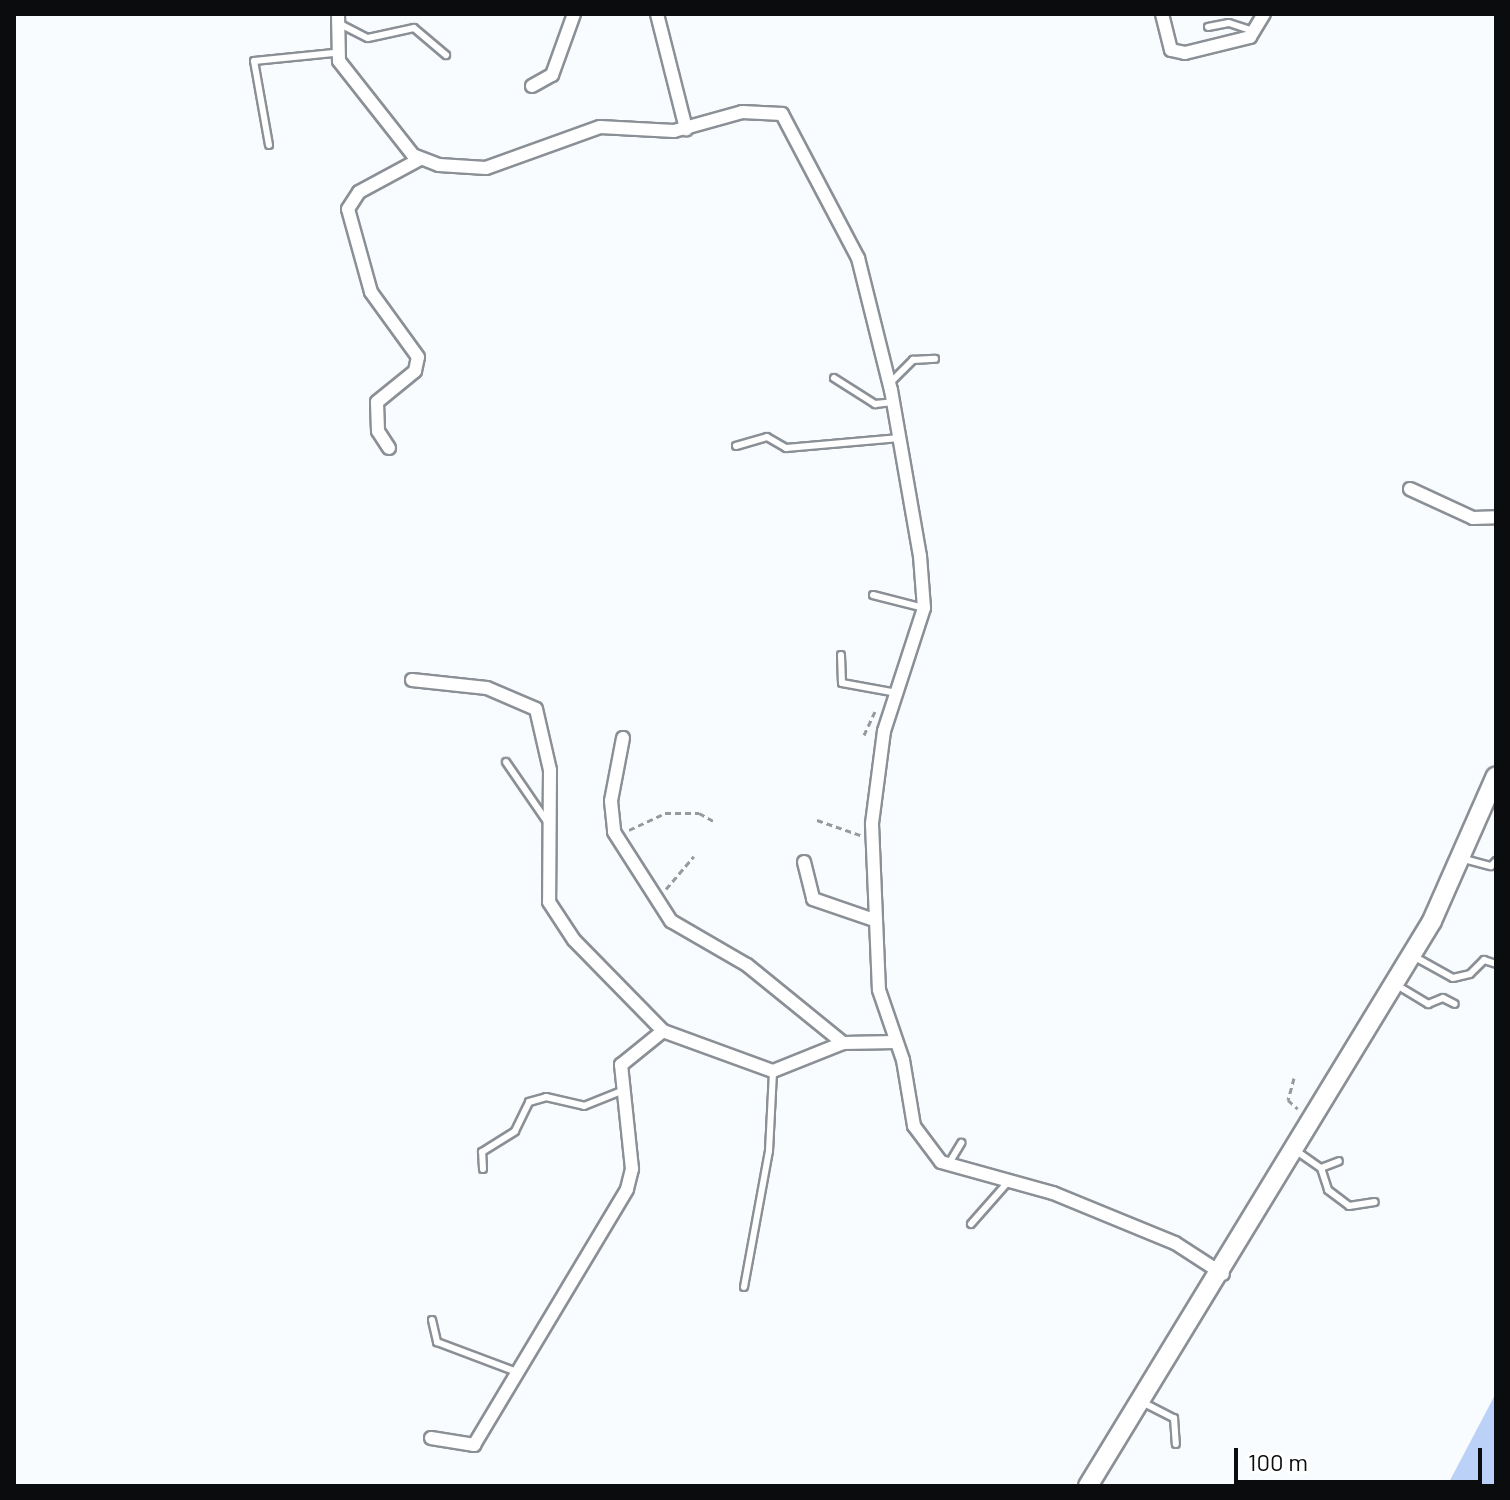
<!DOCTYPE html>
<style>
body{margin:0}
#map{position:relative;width:1510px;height:1500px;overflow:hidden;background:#f9fcfe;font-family:Barlow,sans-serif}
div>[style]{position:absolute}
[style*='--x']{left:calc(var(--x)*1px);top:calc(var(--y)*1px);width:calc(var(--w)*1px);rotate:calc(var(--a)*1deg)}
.water>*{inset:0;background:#bcd1f7}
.path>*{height:3px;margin-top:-1.5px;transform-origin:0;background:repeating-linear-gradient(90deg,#979a9c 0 6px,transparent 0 10px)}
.roads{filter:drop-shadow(2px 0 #8a9096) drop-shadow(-2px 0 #8a9096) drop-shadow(0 2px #8a9096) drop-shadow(0 -2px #8a9096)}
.lane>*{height:6px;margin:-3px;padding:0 3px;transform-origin:3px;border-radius:3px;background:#fff}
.street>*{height:12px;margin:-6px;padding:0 6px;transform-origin:6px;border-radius:6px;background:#fff}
.secondary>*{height:18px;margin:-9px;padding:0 9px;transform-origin:9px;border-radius:9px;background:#fff}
span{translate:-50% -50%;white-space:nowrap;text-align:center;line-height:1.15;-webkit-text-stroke:6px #fff;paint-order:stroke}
.frame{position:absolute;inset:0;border:16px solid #0a0c0e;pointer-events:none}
.scale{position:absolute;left:1234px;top:1448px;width:248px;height:36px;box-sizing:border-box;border:4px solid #0a0c0e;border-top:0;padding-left:10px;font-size:24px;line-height:28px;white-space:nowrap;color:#0a0c0e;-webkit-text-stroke:6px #fff;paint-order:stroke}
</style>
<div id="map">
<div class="water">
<i style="clip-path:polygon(1496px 1393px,1496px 1486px,1447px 1486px)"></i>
</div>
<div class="path">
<i style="--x:864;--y:735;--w:26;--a:-65"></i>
<i style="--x:817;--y:820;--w:46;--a:19.2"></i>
<i style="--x:629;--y:830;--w:40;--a:-25"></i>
<i style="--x:665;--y:813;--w:34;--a:0"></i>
<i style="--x:699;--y:813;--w:18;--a:29"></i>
<i style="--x:666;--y:889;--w:43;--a:-49.7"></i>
<i style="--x:1294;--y:1078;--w:23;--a:105"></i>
<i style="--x:1288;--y:1100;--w:13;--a:42"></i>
</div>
<div class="roads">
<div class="lane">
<i style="--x:340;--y:24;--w:31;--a:27"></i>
<i style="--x:368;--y:38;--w:47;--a:-12.3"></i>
<i style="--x:414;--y:28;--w:42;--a:40.2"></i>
<i style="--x:1208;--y:27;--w:21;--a:-11"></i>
<i style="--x:1229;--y:23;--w:26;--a:18"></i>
<i style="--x:269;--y:145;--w:85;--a:-100.1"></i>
<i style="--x:254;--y:61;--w:80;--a:-5.7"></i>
<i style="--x:834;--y:378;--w:49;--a:32.4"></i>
<i style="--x:875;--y:404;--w:18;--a:-6"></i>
<i style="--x:890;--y:383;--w:33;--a:-45"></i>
<i style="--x:913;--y:360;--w:22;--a:-3"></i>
<i style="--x:736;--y:446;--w:32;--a:-16"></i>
<i style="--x:767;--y:437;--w:22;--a:30"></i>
<i style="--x:786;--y:448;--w:114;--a:-5"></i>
<i style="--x:873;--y:595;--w:53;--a:14.3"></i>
<i style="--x:841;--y:655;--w:28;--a:88"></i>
<i style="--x:842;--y:683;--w:56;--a:10.3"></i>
<i style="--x:506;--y:762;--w:74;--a:55.5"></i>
<i style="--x:1464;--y:859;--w:28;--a:15"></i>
<i style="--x:1491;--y:866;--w:7;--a:-45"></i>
<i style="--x:1415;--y:957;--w:43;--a:28.9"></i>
<i style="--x:1453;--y:978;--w:17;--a:-13"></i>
<i style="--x:1470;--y:974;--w:20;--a:-45"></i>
<i style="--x:1484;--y:960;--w:13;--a:18"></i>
<i style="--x:1395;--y:984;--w:39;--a:31"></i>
<i style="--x:1428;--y:1004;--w:16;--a:-22"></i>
<i style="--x:1443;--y:998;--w:13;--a:27"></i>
<i style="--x:1295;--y:1150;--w:32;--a:35"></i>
<i style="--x:1321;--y:1168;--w:19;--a:-21"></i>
<i style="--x:948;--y:1165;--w:26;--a:-59"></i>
<i style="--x:1321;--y:1168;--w:23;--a:72"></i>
<i style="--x:1328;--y:1190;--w:26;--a:37"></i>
<i style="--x:1349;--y:1206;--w:26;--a:-9"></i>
<i style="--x:483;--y:1169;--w:17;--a:-93"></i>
<i style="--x:482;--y:1152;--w:39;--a:-32"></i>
<i style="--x:515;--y:1131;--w:32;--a:-64"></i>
<i style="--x:529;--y:1102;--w:18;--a:-16"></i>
<i style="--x:546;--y:1097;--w:39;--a:13"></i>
<i style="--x:584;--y:1106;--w:43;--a:-21.8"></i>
<i style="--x:971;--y:1224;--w:56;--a:-48.6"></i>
<i style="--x:744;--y:1287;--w:138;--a:-79.6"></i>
<i style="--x:769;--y:1151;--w:80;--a:-87.1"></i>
<i style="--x:432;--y:1320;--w:23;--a:77"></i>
<i style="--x:437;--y:1342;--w:82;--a:20.6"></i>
<i style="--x:1142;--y:1402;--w:36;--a:27"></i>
<i style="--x:1174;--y:1418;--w:26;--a:86"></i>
</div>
<div class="street">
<i style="--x:338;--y:14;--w:47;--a:88.8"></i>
<i style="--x:339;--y:61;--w:120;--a:51.8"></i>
<i style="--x:413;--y:155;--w:28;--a:21"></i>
<i style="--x:439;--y:165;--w:47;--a:3.7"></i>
<i style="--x:486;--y:168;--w:121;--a:-19.8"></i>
<i style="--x:600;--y:127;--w:74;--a:3.1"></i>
<i style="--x:674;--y:131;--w:71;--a:-15.6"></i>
<i style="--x:742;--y:112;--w:40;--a:2.9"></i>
<i style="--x:782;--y:114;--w:163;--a:62.2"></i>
<i style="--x:858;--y:258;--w:136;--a:76"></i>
<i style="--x:891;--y:390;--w:169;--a:80.1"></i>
<i style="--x:920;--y:556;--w:52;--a:85.6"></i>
<i style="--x:924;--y:608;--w:129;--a:108"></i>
<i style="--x:884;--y:731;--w:94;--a:97.4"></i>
<i style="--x:872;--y:824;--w:166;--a:87.6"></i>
<i style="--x:879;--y:990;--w:74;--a:71.1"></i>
<i style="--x:903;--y:1060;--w:67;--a:80.5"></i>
<i style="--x:914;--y:1126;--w:45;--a:53.1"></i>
<i style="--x:941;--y:1162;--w:116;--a:15.5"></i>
<i style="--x:1053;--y:1193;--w:132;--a:22.3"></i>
<i style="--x:1175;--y:1243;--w:57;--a:32.9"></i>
<i style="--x:657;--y:14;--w:119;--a:75.8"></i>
<i style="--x:1162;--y:14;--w:37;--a:76"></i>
<i style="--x:1171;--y:50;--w:14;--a:12"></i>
<i style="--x:1185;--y:53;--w:67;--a:-13.8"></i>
<i style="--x:1250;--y:37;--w:27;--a:-59"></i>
<i style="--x:532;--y:86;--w:23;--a:-29"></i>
<i style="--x:552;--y:75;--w:65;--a:-70.2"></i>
<i style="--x:389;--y:448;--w:20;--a:-123"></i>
<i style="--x:378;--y:431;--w:29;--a:-92"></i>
<i style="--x:377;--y:402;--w:49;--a:-39.2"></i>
<i style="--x:415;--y:371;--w:14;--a:-78"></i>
<i style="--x:418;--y:357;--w:80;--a:-125.9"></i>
<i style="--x:371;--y:292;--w:86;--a:-105.5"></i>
<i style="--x:348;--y:209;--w:20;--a:-57"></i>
<i style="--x:359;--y:192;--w:69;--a:-28.4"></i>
<i style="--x:1410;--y:489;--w:69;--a:24.7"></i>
<i style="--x:1473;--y:518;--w:23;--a:-2"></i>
<i style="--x:412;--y:680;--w:75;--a:6.1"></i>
<i style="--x:487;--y:688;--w:53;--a:23.2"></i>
<i style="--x:536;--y:709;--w:63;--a:77.1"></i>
<i style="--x:550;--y:770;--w:132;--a:90.4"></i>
<i style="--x:549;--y:902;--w:45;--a:56.7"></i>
<i style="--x:574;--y:940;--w:127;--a:45.6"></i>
<i style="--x:663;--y:1031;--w:117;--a:20"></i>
<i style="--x:773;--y:1071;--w:75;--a:-21.8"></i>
<i style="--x:623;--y:738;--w:64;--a:100.8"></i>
<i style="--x:611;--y:801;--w:31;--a:84"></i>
<i style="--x:614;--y:832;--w:106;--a:57.4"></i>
<i style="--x:671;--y:921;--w:88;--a:30.1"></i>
<i style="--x:747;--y:965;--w:124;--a:39.1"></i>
<i style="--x:843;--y:1043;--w:53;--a:-1.1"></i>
<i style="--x:804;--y:862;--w:38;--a:76"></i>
<i style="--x:813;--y:899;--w:65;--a:19"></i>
<i style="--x:431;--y:1438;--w:44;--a:9.2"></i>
<i style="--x:474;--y:1445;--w:298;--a:-59.1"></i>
<i style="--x:627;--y:1189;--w:21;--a:-76"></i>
<i style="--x:632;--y:1169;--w:105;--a:-96"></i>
<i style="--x:621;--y:1065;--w:54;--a:-39"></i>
</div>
<div class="secondary">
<i style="--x:1088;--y:1486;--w:661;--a:-58.66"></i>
<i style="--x:1432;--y:921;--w:158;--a:-66.2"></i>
</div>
</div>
<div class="frame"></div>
<div class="scale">100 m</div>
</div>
